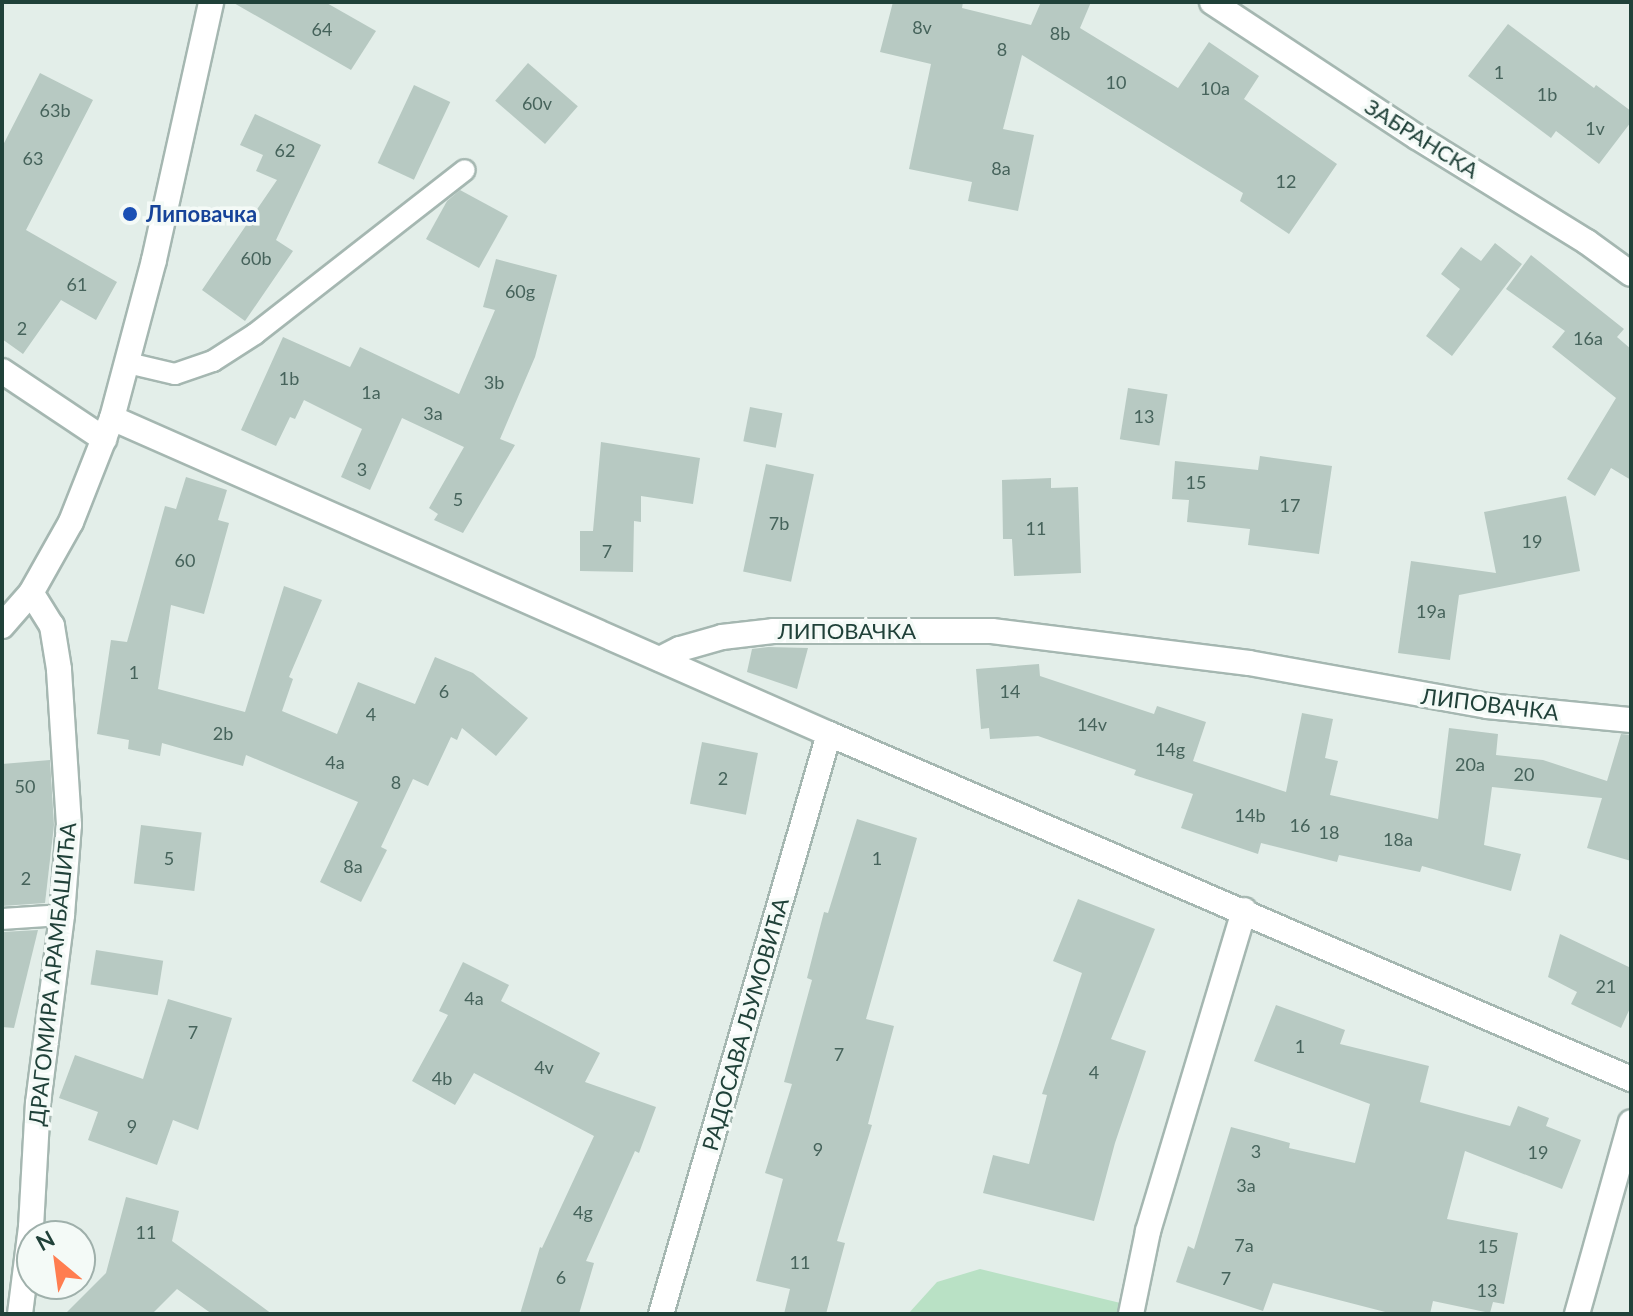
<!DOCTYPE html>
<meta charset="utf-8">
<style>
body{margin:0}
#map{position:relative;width:1633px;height:1316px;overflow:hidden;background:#e3eee9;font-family:Lato,sans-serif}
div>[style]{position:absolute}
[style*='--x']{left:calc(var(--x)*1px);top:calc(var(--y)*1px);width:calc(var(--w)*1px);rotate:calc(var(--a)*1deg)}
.green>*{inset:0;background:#b9e1c5}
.building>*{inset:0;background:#b7c9c2;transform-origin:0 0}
.roads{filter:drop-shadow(2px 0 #a5b7b1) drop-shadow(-2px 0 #a5b7b1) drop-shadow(0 2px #a5b7b1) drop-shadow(0 -2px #a5b7b1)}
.service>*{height:20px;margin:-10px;padding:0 10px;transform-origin:10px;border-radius:10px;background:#fff}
.minor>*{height:24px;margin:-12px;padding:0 12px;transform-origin:12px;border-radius:12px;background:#fff}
.tertiary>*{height:24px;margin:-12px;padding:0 12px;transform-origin:12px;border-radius:12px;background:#fff}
.dots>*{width:22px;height:22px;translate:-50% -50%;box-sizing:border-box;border:4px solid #f4faf7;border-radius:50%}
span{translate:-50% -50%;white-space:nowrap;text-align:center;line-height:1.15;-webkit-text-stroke:7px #f4faf7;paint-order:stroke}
.number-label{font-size:18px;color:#46635b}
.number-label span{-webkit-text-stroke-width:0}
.street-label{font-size:22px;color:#204139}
.transit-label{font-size:22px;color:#164399;font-weight:700}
.left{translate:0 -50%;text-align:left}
.frame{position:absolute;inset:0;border:4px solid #204139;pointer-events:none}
.north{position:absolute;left:16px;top:1220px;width:80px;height:80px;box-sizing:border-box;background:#f4faf7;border:2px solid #9fb0ab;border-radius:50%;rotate:331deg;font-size:22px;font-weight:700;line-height:32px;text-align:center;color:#204139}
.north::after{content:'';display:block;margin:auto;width:28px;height:36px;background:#ff7d50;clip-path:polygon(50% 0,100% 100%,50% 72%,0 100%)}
</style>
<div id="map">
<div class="green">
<i style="clip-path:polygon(980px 1269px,1137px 1307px,1135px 1314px,908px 1314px,937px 1282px)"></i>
</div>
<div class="building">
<i style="clip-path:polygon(232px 2px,325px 2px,376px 31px,351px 70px)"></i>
<i style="clip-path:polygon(893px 2px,963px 2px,962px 8px,1031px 25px,1041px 2px,1091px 2px,1080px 28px,1178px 88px,1209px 42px,1259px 76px,1244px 99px,1337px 164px,1289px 234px,1240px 201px,1243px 193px,1022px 55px,1003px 129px,1034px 135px,1018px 211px,968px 201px,972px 182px,909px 169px,931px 64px,880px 52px)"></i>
<i style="clip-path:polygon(1508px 24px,1594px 88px,1596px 85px,1631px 111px,1631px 122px,1599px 164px,1556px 131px,1551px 138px,1468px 76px)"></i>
<i style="left:528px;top:63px;width:66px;height:50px;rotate:41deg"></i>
<i style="clip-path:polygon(40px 73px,93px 100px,26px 230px,117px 282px,96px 320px,61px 300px,23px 354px,2px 339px,2px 147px)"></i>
<i style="left:414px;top:85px;width:40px;height:86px;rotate:25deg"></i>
<i style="clip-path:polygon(255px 114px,321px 145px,276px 240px,293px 251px,245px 321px,202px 290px,277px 180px,256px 171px,263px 155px,240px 145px)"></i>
<i style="clip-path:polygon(460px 190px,508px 216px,479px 268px,426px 239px,447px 201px)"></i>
<i style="clip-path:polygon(1495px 243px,1522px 264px,1452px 356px,1426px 336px,1460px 289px,1441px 274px,1461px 247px,1481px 261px)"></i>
<i style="clip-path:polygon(1531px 255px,1624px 329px,1617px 337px,1631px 349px,1631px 480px,1611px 468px,1595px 496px,1567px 479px,1616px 398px,1552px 347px,1565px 331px,1506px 289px)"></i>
<i style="clip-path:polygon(496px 259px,557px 275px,535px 357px,500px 439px,515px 445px,463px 533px,434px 520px,438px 514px,429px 508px,464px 447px,402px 418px,370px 490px,341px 477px,362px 429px,304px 400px,295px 419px,290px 417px,276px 446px,241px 430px,283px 337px,350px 367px,360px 347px,459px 394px,495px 310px,483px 307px)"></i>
<i style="left:1128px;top:388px;width:40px;height:52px;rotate:9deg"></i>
<i style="left:750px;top:407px;width:33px;height:35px;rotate:11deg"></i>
<i style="clip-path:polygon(601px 442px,700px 458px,693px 504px,641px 496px,641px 522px,634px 521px,633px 572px,580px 571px,580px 531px,593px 531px)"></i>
<i style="clip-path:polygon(1260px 456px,1332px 466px,1319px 554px,1248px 545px,1250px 529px,1187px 522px,1189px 500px,1172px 499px,1175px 461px,1258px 470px)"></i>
<i style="left:766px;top:464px;width:49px;height:110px;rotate:12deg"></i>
<i style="clip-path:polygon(186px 477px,227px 490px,218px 520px,229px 523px,204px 614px,171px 605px,158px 689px,245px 712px,284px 586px,322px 600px,289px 677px,293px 679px,282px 711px,337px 734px,358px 682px,415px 704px,435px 657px,473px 673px,528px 718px,496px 756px,462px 728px,457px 740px,451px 737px,428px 786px,413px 779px,381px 847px,387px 850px,361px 902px,320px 882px,358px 802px,246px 755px,243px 766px,162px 743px,160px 756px,128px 749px,129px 740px,97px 734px,111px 640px,127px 642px,165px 506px,176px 509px)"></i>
<i style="clip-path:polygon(1051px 478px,1051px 488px,1078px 487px,1081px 573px,1014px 576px,1012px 539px,1003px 539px,1002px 480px)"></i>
<i style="clip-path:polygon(1566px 496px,1580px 571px,1459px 595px,1450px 660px,1398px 653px,1411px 561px,1496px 573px,1484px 512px)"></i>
<i style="clip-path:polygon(768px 647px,808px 648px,797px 689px,747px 672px,752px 649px)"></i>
<i style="clip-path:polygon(1039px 664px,1040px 676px,1154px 714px,1157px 706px,1206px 722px,1193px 761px,1286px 792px,1302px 713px,1333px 719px,1325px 758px,1338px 761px,1330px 795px,1438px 819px,1449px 728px,1498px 734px,1496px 755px,1543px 760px,1607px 781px,1621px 734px,1631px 735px,1631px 861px,1587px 848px,1602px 798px,1492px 787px,1484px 845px,1521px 854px,1511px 891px,1422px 866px,1420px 872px,1339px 855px,1337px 862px,1261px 843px,1258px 854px,1181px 828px,1193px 794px,1134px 775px,1136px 770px,1038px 736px,990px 739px,989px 728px,981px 729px,976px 669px)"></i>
<i style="left:702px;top:742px;width:57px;height:63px;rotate:11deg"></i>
<i style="clip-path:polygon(50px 760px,54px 825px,45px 903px,2px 906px,2px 764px)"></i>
<i style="clip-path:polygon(857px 819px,917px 838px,866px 1019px,894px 1026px,868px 1124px,872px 1125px,837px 1241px,845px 1243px,826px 1314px,784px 1314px,790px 1289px,756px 1281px,783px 1179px,765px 1173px,792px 1084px,784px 1082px,812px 980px,807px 978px,819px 931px,824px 912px,828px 913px)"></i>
<i style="left:141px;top:825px;width:61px;height:59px;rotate:7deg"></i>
<i style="clip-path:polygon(1078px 899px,1155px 929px,1111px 1039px,1146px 1051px,1115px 1143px,1094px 1221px,983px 1193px,993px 1155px,1029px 1164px,1047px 1095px,1042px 1094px,1082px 973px,1053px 961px)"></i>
<i style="clip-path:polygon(38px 930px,14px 1028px,2px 1027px,2px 932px)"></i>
<i style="clip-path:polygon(1560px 934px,1631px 968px,1631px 1006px,1621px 1028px,1571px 1004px,1577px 992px,1548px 977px)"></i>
<i style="left:96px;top:950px;width:68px;height:35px;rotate:9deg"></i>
<i style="clip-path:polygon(463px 962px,509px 985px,501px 1001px,600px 1053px,585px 1082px,656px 1107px,639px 1153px,635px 1151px,586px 1261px,594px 1263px,579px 1314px,520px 1314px,540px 1247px,542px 1248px,594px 1136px,474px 1073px,455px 1105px,412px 1081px,448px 1015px,439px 1011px)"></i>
<i style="clip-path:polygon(168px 999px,232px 1018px,198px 1130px,173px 1120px,157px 1165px,88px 1140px,98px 1112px,59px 1098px,75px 1055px,143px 1079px)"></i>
<i style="clip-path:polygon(1276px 1005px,1345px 1030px,1340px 1044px,1429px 1066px,1420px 1102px,1510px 1126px,1518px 1106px,1549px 1118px,1546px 1126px,1581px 1140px,1562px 1189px,1465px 1151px,1447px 1219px,1518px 1233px,1504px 1304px,1493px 1302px,1490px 1313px,1433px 1301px,1430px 1314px,1393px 1314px,1273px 1283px,1263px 1311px,1176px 1282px,1188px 1246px,1194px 1249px,1231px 1127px,1290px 1143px,1289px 1148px,1355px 1163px,1370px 1104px,1254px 1061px)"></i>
<i style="clip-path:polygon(126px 1197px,179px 1211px,172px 1241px,272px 1314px,212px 1314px,177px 1289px,152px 1314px,65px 1314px,106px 1273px)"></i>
</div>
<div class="roads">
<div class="service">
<i style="--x:128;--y:363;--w:48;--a:13.2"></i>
<i style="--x:175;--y:374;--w:40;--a:-18.9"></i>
<i style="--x:213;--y:361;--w:50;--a:-32.7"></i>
<i style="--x:255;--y:334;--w:266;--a:-38"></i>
<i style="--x:2;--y:919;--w:60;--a:-3.8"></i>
</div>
<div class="minor">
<i style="--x:1212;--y:2;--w:245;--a:33.4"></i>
<i style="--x:1417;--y:137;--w:200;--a:31.7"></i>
<i style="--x:1587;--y:242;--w:54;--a:36"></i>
<i style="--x:2;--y:371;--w:123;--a:33.7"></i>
<i style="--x:112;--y:418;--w:784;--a:23.78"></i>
<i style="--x:829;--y:734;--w:873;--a:23.28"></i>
<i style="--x:660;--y:659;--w:22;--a:-27"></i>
<i style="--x:680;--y:649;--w:44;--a:-15.9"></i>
<i style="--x:722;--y:637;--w:51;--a:-6.7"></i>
<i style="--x:773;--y:631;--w:219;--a:0"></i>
<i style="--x:992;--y:631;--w:259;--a:7.1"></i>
<i style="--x:1249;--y:663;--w:242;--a:10.2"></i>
<i style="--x:1487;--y:706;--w:145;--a:5.6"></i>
<i style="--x:20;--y:1314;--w:88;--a:-82.8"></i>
<i style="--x:31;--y:1227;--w:124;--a:-86.8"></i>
<i style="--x:38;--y:1103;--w:190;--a:-82.7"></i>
<i style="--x:62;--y:915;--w:90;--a:-85.6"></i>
<i style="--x:69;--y:825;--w:156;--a:-93.7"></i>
<i style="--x:59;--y:669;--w:44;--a:-99.2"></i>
<i style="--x:52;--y:626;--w:39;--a:-122"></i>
<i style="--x:661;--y:1314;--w:604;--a:-73.85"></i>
<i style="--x:1131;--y:1314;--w:85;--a:-78.4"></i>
<i style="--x:1148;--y:1231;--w:335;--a:-73.3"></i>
<i style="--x:1577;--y:1314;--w:199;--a:-74.3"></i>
</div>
<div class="tertiary">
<i style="--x:2;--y:626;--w:44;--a:-48.7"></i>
<i style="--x:31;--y:593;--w:81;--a:-60.6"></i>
<i style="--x:71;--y:522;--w:112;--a:-68.5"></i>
<i style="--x:112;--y:418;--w:163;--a:-75.1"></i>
<i style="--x:154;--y:260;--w:264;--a:-77.5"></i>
</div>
</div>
<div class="dots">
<i style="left:130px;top:214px;background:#1a4fb4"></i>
</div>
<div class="number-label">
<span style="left:922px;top:27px">8v</span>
<span style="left:322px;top:29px">64</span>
<span style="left:1060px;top:33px">8b</span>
<span style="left:1002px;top:49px">8</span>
<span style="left:1499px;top:72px">1</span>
<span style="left:1116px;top:82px">10</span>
<span style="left:1215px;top:88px">10a</span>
<span style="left:1547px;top:94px">1b</span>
<span style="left:537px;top:103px">60v</span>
<span style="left:55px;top:110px">63b</span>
<span style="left:1595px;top:128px">1v</span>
<span style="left:285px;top:150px">62</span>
<span style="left:33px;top:158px">63</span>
<span style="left:1001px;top:168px">8a</span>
<span style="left:1286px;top:181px">12</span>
<span style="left:256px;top:258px">60b</span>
<span style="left:77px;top:284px">61</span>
<span style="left:520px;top:291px">60g</span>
<span style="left:22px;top:328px">2</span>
<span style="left:1588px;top:338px">16a</span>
<span style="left:289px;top:378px">1b</span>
<span style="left:494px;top:382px">3b</span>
<span style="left:371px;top:392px">1a</span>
<span style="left:433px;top:413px">3a</span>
<span style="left:1144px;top:416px">13</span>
<span style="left:362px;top:469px">3</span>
<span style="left:1196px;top:482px">15</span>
<span style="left:458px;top:499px">5</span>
<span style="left:1290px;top:505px">17</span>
<span style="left:779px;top:523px">7b</span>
<span style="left:1036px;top:528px">11</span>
<span style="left:1532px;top:541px">19</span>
<span style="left:607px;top:551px">7</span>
<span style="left:185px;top:560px">60</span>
<span style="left:1431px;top:611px">19a</span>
<span style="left:134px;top:672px">1</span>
<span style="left:444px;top:691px">6</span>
<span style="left:1010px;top:691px">14</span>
<span style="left:371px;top:714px">4</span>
<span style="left:1092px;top:724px">14v</span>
<span style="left:223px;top:733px">2b</span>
<span style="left:1170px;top:749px">14g</span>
<span style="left:335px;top:762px">4a</span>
<span style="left:1470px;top:764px">20a</span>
<span style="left:1524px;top:774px">20</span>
<span style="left:723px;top:778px">2</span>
<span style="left:396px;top:782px">8</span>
<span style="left:25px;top:786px">50</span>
<span style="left:1250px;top:815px">14b</span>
<span style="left:1300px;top:825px">16</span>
<span style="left:1329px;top:832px">18</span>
<span style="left:1398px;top:839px">18a</span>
<span style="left:169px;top:858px">5</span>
<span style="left:877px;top:858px">1</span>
<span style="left:353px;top:866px">8a</span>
<span style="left:26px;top:878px">2</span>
<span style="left:1606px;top:986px">21</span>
<span style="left:474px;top:998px">4a</span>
<span style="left:193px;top:1032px">7</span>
<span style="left:1300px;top:1046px">1</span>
<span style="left:839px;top:1054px">7</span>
<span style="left:544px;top:1067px">4v</span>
<span style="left:1094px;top:1072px">4</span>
<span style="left:442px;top:1078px">4b</span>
<span style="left:132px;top:1126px">9</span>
<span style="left:818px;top:1149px">9</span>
<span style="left:1256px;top:1151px">3</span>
<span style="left:1538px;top:1152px">19</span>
<span style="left:1246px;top:1185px">3a</span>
<span style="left:583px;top:1212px">4g</span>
<span style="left:146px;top:1232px">11</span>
<span style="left:1244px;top:1245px">7a</span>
<span style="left:1488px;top:1246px">15</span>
<span style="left:800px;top:1262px">11</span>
<span style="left:561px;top:1277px">6</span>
<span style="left:1226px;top:1278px">7</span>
<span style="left:1487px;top:1290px">13</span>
</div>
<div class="street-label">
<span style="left:1422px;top:138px;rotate:32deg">ЗАБРАНСКА</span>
<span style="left:847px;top:631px">ЛИПОВАЧКА</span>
<span style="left:1490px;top:704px;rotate:7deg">ЛИПОВАЧКА</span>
<span style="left:52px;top:974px;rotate:-84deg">ДРАГОМИРА АРАМБАШИЋА</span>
<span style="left:745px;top:1024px;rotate:-74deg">РАДОСАВА ЉУМОВИЋА</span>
</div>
<div class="transit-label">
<span class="left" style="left:146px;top:214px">Липовачка</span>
</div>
<div class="frame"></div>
<div class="north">N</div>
</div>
